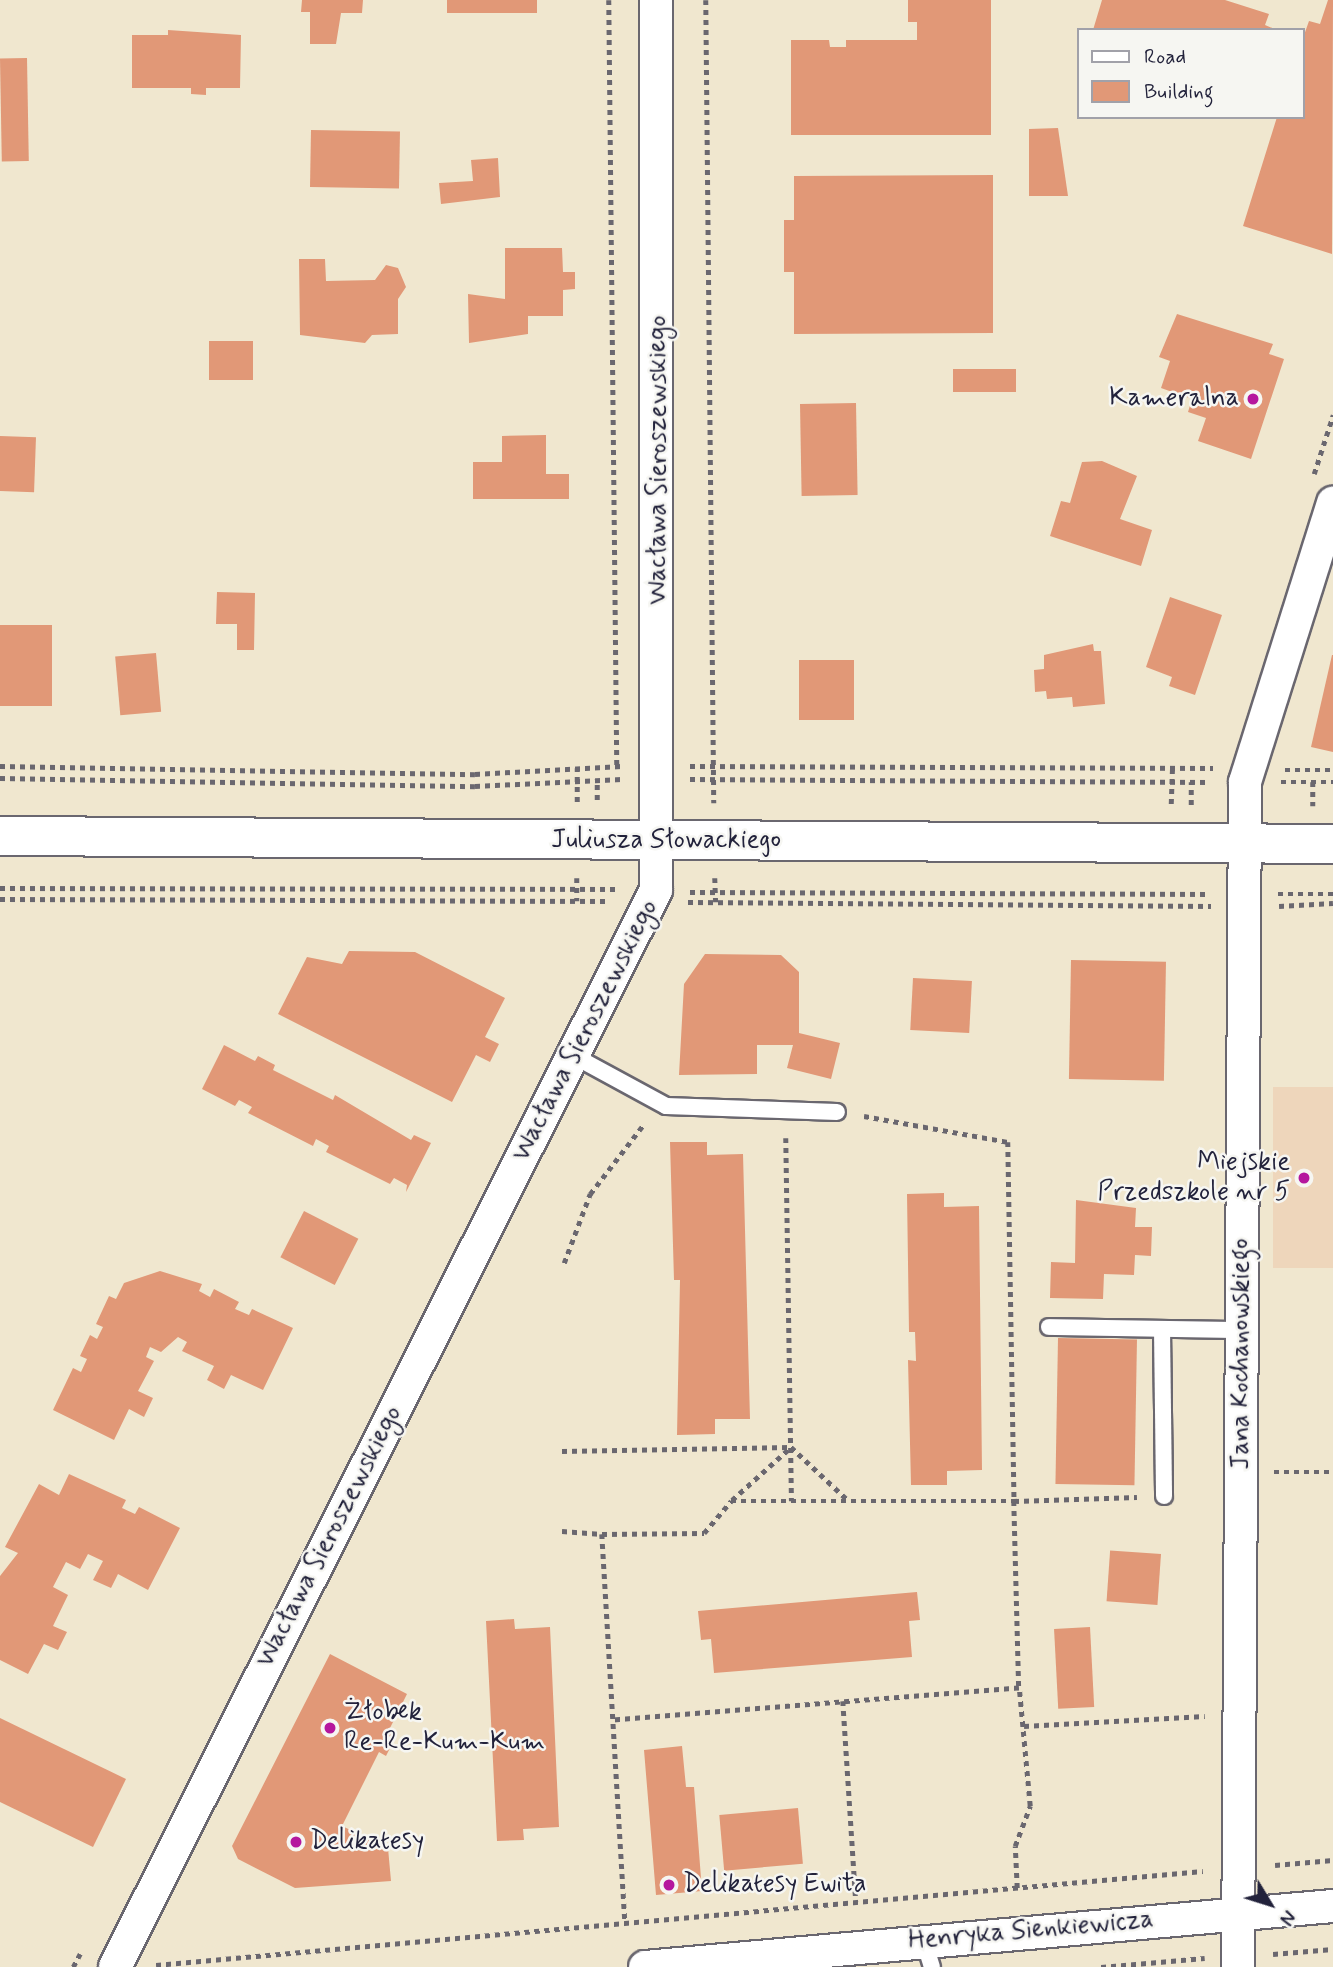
<!DOCTYPE html>
<meta charset="utf-8">
<style>
body{margin:0}
#map{position:relative;width:1333px;height:1967px;overflow:hidden;background:#f0e7cf;font-family:Mynerve,sans-serif}
div>[style]{position:absolute}
[style*='--x']{left:calc(var(--x)*1px);top:calc(var(--y)*1px);width:calc(var(--w)*1px);rotate:calc(var(--a)*1deg)}
.built>*{inset:0;background:#eed6bb;transform-origin:0 0}
.building>*{inset:0;background:#e19877;transform-origin:0 0}
.path>*{height:4.5px;margin-top:-2.25px;transform-origin:0;background:repeating-linear-gradient(90deg,#6a676f 0 5px,transparent 0 10px)}
.roads{filter:drop-shadow(2px 0 #6a676f) drop-shadow(-2px 0 #6a676f) drop-shadow(0 2px #6a676f) drop-shadow(0 -2px #6a676f)}
.service>*{height:16px;margin:-8px;padding:0 8px;transform-origin:8px;border-radius:8px;background:#fff}
.minor>*{height:32px;margin:-16px;padding:0 16px;transform-origin:16px;border-radius:16px;background:#fff}
.tertiary>*{height:38px;margin:-19px;padding:0 19px;transform-origin:19px;border-radius:19px;background:#fff}
.dots>*{width:19px;height:19px;translate:-50% -50%;box-sizing:border-box;border:4px solid #f6f6f2;border-radius:50%}
span{translate:-50% -50%;white-space:nowrap;text-align:center;line-height:1.15;-webkit-text-stroke:5px #f6f6f2;paint-order:stroke}
.poi-label{font-size:26px;color:#22223b}
.right{translate:-100% -50%;text-align:right}
.left{translate:0 -50%;text-align:left}
.street-label{font-size:26px;color:#22223b}
.legend{position:absolute;left:1077px;top:28px;width:228px;height:91px;box-sizing:border-box;background:#f6f6f2;border:2px solid #a1a1a9;margin:0;padding:9px 12px;list-style:none;font-size:21px;color:#22223b}
.legend li{display:flex;align-items:center;gap:14px;height:35px}
.legend b{width:35px;border:2px solid #a1a1a9}
.north{position:absolute;left:1235px;top:1869px;width:70px;height:70px;-webkit-text-stroke:5px #f6f6f2;paint-order:stroke;rotate:128deg;font-size:19px;font-weight:700;line-height:28px;text-align:center;color:#22223b}
.north::after{content:'';display:block;margin:auto;width:24px;height:32px;background:#22223b;clip-path:polygon(50% 0,100% 100%,50% 72%,0 100%)}
</style>
<div id="map">
<div class="built">
<i style="left:1273px;top:1087px;width:60px;height:181px"></i>
</div>
<div class="building">
<i style="clip-path:polygon(302px 0,363px 0,362px 13px,341px 13px,336px 44px,310px 44px,310px 12px,301px 12px)"></i>
<i style="left:447px;top:0;width:90px;height:13px"></i>
<i style="clip-path:polygon(908px 0,991px 0,991px 135px,791px 135px,791px 40px,829px 40px,830px 47px,846px 47px,846px 40px,917px 40px,917px 22px,908px 22px)"></i>
<i style="clip-path:polygon(1102px 0,1225px 0,1269px 14px,1265px 25px,1277px 30px,1093px 30px)"></i>
<i style="clip-path:polygon(1328px 0,1333px 0,1332px 254px,1243px 226px,1277px 117px,1303px 117px,1303px 38px,1309px 21px,1320px 24px)"></i>
<i style="clip-path:polygon(168px 30px,241px 35px,240px 88px,206px 88px,206px 95px,191px 94px,191px 88px,132px 88px,132px 35px,168px 35px)"></i>
<i style="left:27px;top:58px;width:103px;height:27px;rotate:89deg"></i>
<i style="clip-path:polygon(1058px 128px,1068px 196px,1029px 196px,1029px 129px)"></i>
<i style="left:311px;top:130px;width:89px;height:57px;rotate:1deg"></i>
<i style="clip-path:polygon(498px 158px,500px 197px,441px 204px,439px 183px,473px 181px,471px 160px)"></i>
<i style="clip-path:polygon(993px 175px,993px 333px,794px 334px,794px 272px,784px 272px,784px 220px,794px 220px,794px 176px)"></i>
<i style="clip-path:polygon(505px 248px,562px 248px,563px 272px,575px 272px,575px 289px,563px 290px,563px 316px,528px 316px,528px 334px,469px 343px,468px 294px,505px 299px)"></i>
<i style="clip-path:polygon(299px 259px,325px 259px,326px 281px,375px 280px,386px 265px,398px 268px,406px 287px,398px 299px,398px 334px,372px 335px,365px 343px,300px 335px)"></i>
<i style="clip-path:polygon(1177px 314px,1273px 344px,1269px 354px,1284px 359px,1251px 459px,1198px 441px,1206px 418px,1188px 412px,1192px 399px,1161px 388px,1170px 361px,1159px 357px)"></i>
<i style="left:209px;top:341px;width:44px;height:39px"></i>
<i style="left:1016px;top:369px;width:23px;height:63px;rotate:90deg"></i>
<i style="left:856px;top:403px;width:92px;height:56px;rotate:89deg"></i>
<i style="clip-path:polygon(546px 435px,546px 474px,569px 474px,569px 499px,473px 499px,473px 462px,502px 462px,502px 436px)"></i>
<i style="left:0;top:436px;width:36px;height:55px;rotate:2deg"></i>
<i style="clip-path:polygon(1102px 461px,1137px 476px,1120px 519px,1152px 530px,1141px 566px,1050px 536px,1061px 501px,1070px 503px,1082px 462px)"></i>
<i style="clip-path:polygon(217px 592px,255px 593px,254px 650px,237px 650px,237px 624px,216px 624px)"></i>
<i style="clip-path:polygon(1170px 597px,1222px 615px,1195px 695px,1169px 686px,1172px 677px,1146px 667px)"></i>
<i style="left:0;top:625px;width:52px;height:81px"></i>
<i style="clip-path:polygon(1093px 644px,1094px 651px,1101px 651px,1105px 704px,1073px 707px,1072px 697px,1047px 699px,1046px 691px,1035px 692px,1034px 670px,1044px 669px,1044px 655px)"></i>
<i style="left:156px;top:653px;width:59px;height:41px;rotate:85deg"></i>
<i style="clip-path:polygon(1332px 655px,1333px 655px,1333px 752px,1311px 747px)"></i>
<i style="left:799px;top:660px;width:55px;height:60px"></i>
<i style="clip-path:polygon(349px 951px,415px 952px,505px 998px,485px 1037px,499px 1044px,490px 1062px,476px 1055px,452px 1102px,278px 1014px,307px 957px,342px 964px)"></i>
<i style="clip-path:polygon(705px 954px,781px 955px,799px 972px,799px 1033px,840px 1043px,831px 1079px,787px 1068px,793px 1045px,757px 1045px,757px 1074px,679px 1075px,684px 984px)"></i>
<i style="left:1071px;top:960px;width:95px;height:119px;rotate:1deg"></i>
<i style="left:913px;top:978px;width:59px;height:52px;rotate:3deg"></i>
<i style="clip-path:polygon(224px 1045px,255px 1061px,258px 1056px,275px 1065px,273px 1070px,333px 1100px,335px 1095px,411px 1140px,414px 1135px,431px 1143px,406px 1192px,407px 1185px,394px 1178px,390px 1184px,326px 1152px,329px 1146px,316px 1139px,313px 1146px,248px 1113px,252px 1107px,239px 1100px,235px 1106px,202px 1089px)"></i>
<i style="clip-path:polygon(670px 1142px,707px 1142px,707px 1155px,743px 1154px,750px 1419px,715px 1419px,715px 1434px,677px 1435px,680px 1280px,674px 1280px)"></i>
<i style="clip-path:polygon(944px 1193px,944px 1207px,979px 1206px,982px 1470px,947px 1471px,947px 1485px,911px 1485px,908px 1360px,916px 1361px,915px 1332px,909px 1332px,907px 1194px)"></i>
<i style="clip-path:polygon(1076px 1200px,1136px 1208px,1135px 1227px,1152px 1227px,1151px 1256px,1135px 1255px,1134px 1275px,1104px 1274px,1103px 1299px,1050px 1298px,1051px 1262px,1075px 1263px)"></i>
<i style="left:304px;top:1211px;width:61px;height:52px;rotate:27deg"></i>
<i style="clip-path:polygon(160px 1271px,202px 1284px,199px 1291px,210px 1297px,214px 1289px,239px 1302px,235px 1309px,249px 1315px,252px 1309px,293px 1328px,263px 1390px,231px 1375px,224px 1389px,207px 1380px,214px 1366px,182px 1351px,187px 1342px,178px 1337px,161px 1352px,150px 1347px,146px 1357px,154px 1361px,138px 1391px,153px 1398px,144px 1417px,129px 1409px,114px 1440px,53px 1410px,73px 1368px,81px 1372px,87px 1359px,80px 1356px,90px 1335px,97px 1339px,103px 1327px,96px 1324px,109px 1296px,116px 1299px,124px 1283px)"></i>
<i style="left:1058px;top:1338px;width:79px;height:146px;rotate:1deg"></i>
<i style="clip-path:polygon(69px 1474px,126px 1500px,122px 1508px,135px 1514px,139px 1507px,180px 1528px,148px 1590px,118px 1574px,111px 1588px,93px 1580px,103px 1561px,88px 1554px,80px 1569px,66px 1562px,53px 1587px,68px 1595px,53px 1626px,67px 1632px,58px 1650px,44px 1644px,28px 1674px,0 1660px,0 1576px,18px 1553px,5px 1547px,39px 1484px,59px 1495px)"></i>
<i style="left:1161px;top:1554px;width:51px;height:51px;rotate:94deg"></i>
<i style="clip-path:polygon(917px 1592px,920px 1620px,909px 1621px,912px 1657px,714px 1673px,711px 1639px,701px 1640px,698px 1611px)"></i>
<i style="clip-path:polygon(514px 1619px,515px 1629px,550px 1627px,559px 1827px,523px 1829px,524px 1840px,497px 1841px,486px 1621px)"></i>
<i style="left:1090px;top:1627px;width:80px;height:36px;rotate:87deg"></i>
<i style="clip-path:polygon(330px 1654px,407px 1694px,388px 1732px,396px 1736px,386px 1756px,379px 1752px,342px 1826px,388px 1848px,391px 1881px,295px 1888px,238px 1859px,232px 1846px)"></i>
<i style="clip-path:polygon(0 1718px,126px 1779px,93px 1847px,0 1802px)"></i>
<i style="clip-path:polygon(682px 1746px,686px 1787px,694px 1787px,702px 1891px,656px 1895px,644px 1750px)"></i>
<i style="left:798px;top:1808px;width:56px;height:79px;rotate:85deg"></i>
</div>
<div class="path">
<i style="--x:609;--y:0;--w:766;--a:89.4"></i>
<i style="--x:706;--y:0;--w:803;--a:89.43"></i>
<i style="--x:1314;--y:474;--w:62;--a:-72.1"></i>
<i style="--x:0;--y:766;--w:475;--a:1"></i>
<i style="--x:475;--y:774;--w:147;--a:-3.1"></i>
<i style="--x:690;--y:766;--w:523;--a:0.22"></i>
<i style="--x:1285;--y:770;--w:48;--a:0"></i>
<i style="--x:0;--y:778;--w:475;--a:1"></i>
<i style="--x:475;--y:786;--w:147;--a:-2.7"></i>
<i style="--x:690;--y:779;--w:520;--a:0.33"></i>
<i style="--x:1281;--y:782;--w:52;--a:0"></i>
<i style="--x:1313;--y:782;--w:24;--a:90"></i>
<i style="--x:597;--y:800;--w:21;--a:-90"></i>
<i style="--x:577;--y:802;--w:34;--a:-90"></i>
<i style="--x:1171;--y:804;--w:35;--a:-88"></i>
<i style="--x:1191;--y:805;--w:23;--a:-90"></i>
<i style="--x:577;--y:878;--w:23;--a:90"></i>
<i style="--x:715;--y:878;--w:24;--a:88"></i>
<i style="--x:0;--y:888;--w:619;--a:0.09"></i>
<i style="--x:690;--y:892;--w:520;--a:0.22"></i>
<i style="--x:1278;--y:894;--w:55;--a:0"></i>
<i style="--x:0;--y:899;--w:610;--a:0.19"></i>
<i style="--x:688;--y:902;--w:523;--a:0.44"></i>
<i style="--x:1279;--y:906;--w:54;--a:-3.2"></i>
<i style="--x:864;--y:1116;--w:146;--a:10.2"></i>
<i style="--x:1008;--y:1142;--w:359;--a:89"></i>
<i style="--x:1014;--y:1501;--w:123;--a:-1.9"></i>
<i style="--x:786;--y:1138;--w:363;--a:89.1"></i>
<i style="--x:564;--y:1263;--w:74;--a:-69.4"></i>
<i style="--x:590;--y:1194;--w:88;--a:-52.4"></i>
<i style="--x:562;--y:1451;--w:229;--a:-1"></i>
<i style="--x:1274;--y:1472;--w:59;--a:0"></i>
<i style="--x:732;--y:1500;--w:79;--a:-41.9"></i>
<i style="--x:791;--y:1447;--w:79;--a:43"></i>
<i style="--x:562;--y:1531;--w:40;--a:4.3"></i>
<i style="--x:602;--y:1534;--w:389;--a:86.6"></i>
<i style="--x:602;--y:1534;--w:102;--a:-0.6"></i>
<i style="--x:704;--y:1533;--w:42;--a:-49.8"></i>
<i style="--x:731;--y:1501;--w:283;--a:0"></i>
<i style="--x:1014;--y:1501;--w:187;--a:88.5"></i>
<i style="--x:1019;--y:1688;--w:407;--a:175.5"></i>
<i style="--x:843;--y:1701;--w:201;--a:86.3"></i>
<i style="--x:1024;--y:1726;--w:181;--a:-3.2"></i>
<i style="--x:1275;--y:1865;--w:58;--a:-4.9"></i>
<i style="--x:1017;--y:1888;--w:42;--a:-92.7"></i>
<i style="--x:1015;--y:1846;--w:43;--a:-69.4"></i>
<i style="--x:1030;--y:1806;--w:119;--a:-95.3"></i>
<i style="--x:1273;--y:1954;--w:60;--a:-4.8"></i>
<i style="--x:156;--y:1965;--w:1051;--a:-5.13"></i>
<i style="--x:73;--y:1967;--w:15;--a:-62"></i>
<i style="--x:1101;--y:1967;--w:104;--a:-4.9"></i>
</div>
<div class="roads">
<div class="service">
<i style="--x:574;--y:1056;--w:105;--a:28.5"></i>
<i style="--x:666;--y:1106;--w:171;--a:2"></i>
<i style="--x:1049;--y:1327;--w:193;--a:0.9"></i>
<i style="--x:1162;--y:1329;--w:167;--a:89.3"></i>
<i style="--x:924;--y:1941;--w:27;--a:73"></i>
</div>
<div class="minor">
<i style="--x:115;--y:1967;--w:1205;--a:-63.33"></i>
<i style="--x:656;--y:890;--w:890;--a:-90"></i>
<i style="--x:645;--y:1967;--w:691;--a:-5.07"></i>
<i style="--x:1238;--y:1967;--w:1185;--a:-89.66"></i>
<i style="--x:1245;--y:782;--w:293;--a:-72.5"></i>
</div>
<div class="tertiary">
<i style="--x:0;--y:836;--w:1333;--a:0.34"></i>
</div>
</div>
<div class="dots">
<i style="left:1253px;top:399px;background:#b5179e"></i>
<i style="left:1304px;top:1178px;background:#b5179e"></i>
<i style="left:330px;top:1728px;background:#b5179e"></i>
<i style="left:296px;top:1842px;background:#b5179e"></i>
<i style="left:669px;top:1885px;background:#b5179e"></i>
</div>
<div class="poi-label">
<span class="right" style="left:1239px;top:399px">Kameralna</span>
<span class="right" style="left:1290px;top:1178px">Miejskie<br>Przedszkole nr 5</span>
<span class="left" style="left:344px;top:1728px">Żłobek<br>Re-Re-Kum-Kum</span>
<span class="left" style="left:310px;top:1842px">Delikatesy</span>
<span class="left" style="left:683px;top:1885px">Delikatesy Ewita</span>
</div>
<div class="street-label">
<span style="left:659px;top:460px;rotate:-90deg">Wacława Sieroszewskiego</span>
<span style="left:666px;top:841px">Juliusza Słowackiego</span>
<span style="left:586px;top:1031px;rotate:-63deg">Wacława Sieroszewskiego</span>
<span style="left:1242px;top:1354px;rotate:-90deg">Jana Kochanowskiego</span>
<span style="left:330px;top:1537px;rotate:-63deg">Wacława Sieroszewskiego</span>
<span style="left:1031px;top:1931px;rotate:-5deg">Henryka Sienkiewicza</span>
</div>
<ul class="legend">
<li><b style="height:9px;background:#fff"></b>Road</li>
<li><b style="height:19px;background:#e19877"></b>Building</li>
</ul>
<div class="north">N</div>
</div>
